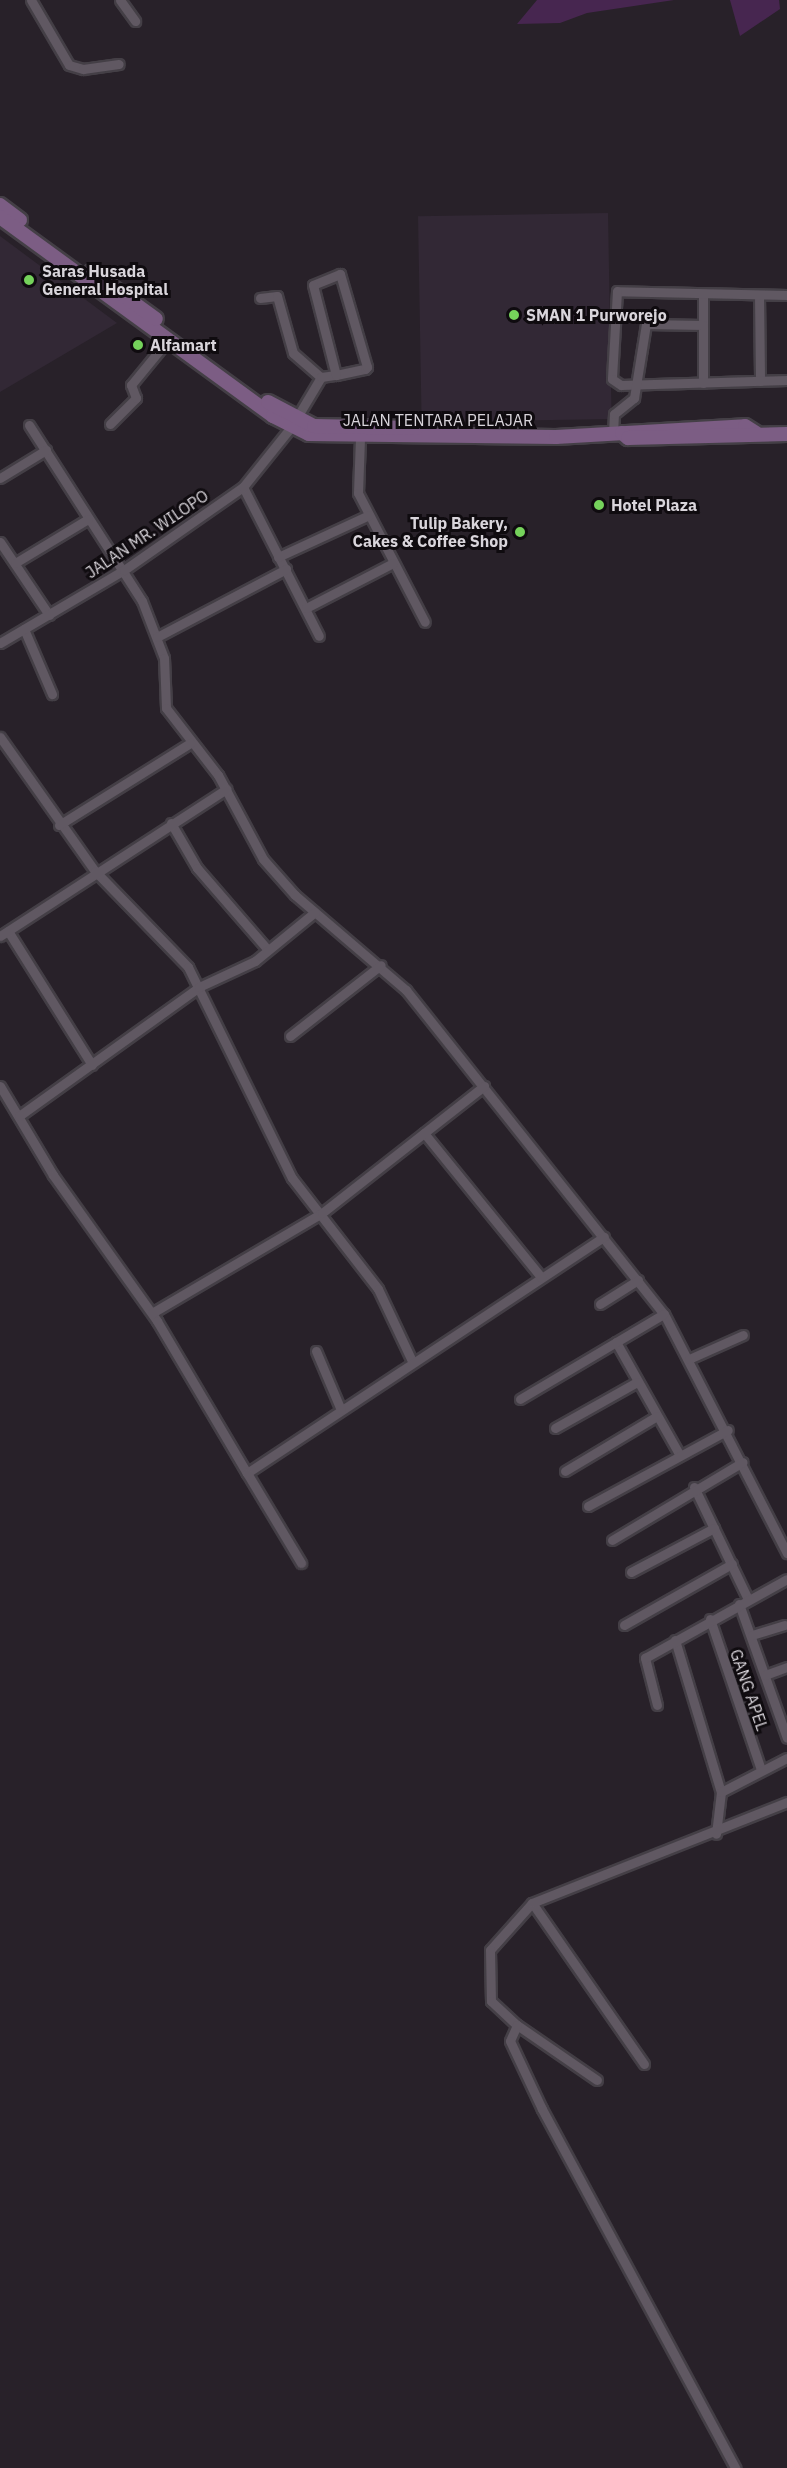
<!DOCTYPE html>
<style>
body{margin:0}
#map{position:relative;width:787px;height:2468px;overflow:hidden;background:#282129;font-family:"IBM Plex Sans",sans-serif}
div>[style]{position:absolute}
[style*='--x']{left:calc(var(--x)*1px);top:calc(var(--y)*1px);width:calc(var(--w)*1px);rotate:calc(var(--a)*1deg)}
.built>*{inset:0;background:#322835;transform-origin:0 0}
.green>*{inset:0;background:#472650}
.roads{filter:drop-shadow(2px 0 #443f46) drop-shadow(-2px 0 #443f46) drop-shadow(0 2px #443f46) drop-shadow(0 -2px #443f46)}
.minor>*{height:9px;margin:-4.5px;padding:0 4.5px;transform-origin:4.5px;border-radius:4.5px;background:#605862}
.secondary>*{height:14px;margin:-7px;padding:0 7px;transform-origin:7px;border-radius:7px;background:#7c5d84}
.dots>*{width:16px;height:16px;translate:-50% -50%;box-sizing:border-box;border:3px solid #0f0b0f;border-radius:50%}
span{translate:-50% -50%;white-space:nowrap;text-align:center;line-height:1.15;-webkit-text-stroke:6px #0f0b0f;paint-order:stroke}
.poi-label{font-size:16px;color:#d9d5db;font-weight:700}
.left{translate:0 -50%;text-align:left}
.right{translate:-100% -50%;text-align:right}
.street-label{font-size:16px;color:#d9d5db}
</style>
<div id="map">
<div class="built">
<i style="left:608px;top:213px;width:206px;height:190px;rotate:89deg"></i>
<i style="clip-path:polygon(0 236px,117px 323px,0 392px)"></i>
</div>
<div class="green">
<i style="clip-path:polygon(537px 0,674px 0,587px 13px,560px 23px,517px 24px)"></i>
<i style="clip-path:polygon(730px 0,779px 0,780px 9px,740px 36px)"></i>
</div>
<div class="roads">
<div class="minor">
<i style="--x:31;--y:0;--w:75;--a:59.7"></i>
<i style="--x:69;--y:65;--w:15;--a:16"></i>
<i style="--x:83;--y:69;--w:36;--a:-8"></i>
<i style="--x:120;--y:0;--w:26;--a:54"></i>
<i style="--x:703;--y:295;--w:88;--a:90"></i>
<i style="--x:759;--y:295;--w:86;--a:89.3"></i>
<i style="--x:787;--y:295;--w:170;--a:-178.7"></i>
<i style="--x:617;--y:291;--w:88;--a:93.3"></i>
<i style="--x:612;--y:379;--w:11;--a:34"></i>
<i style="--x:621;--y:385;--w:166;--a:-1.7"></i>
<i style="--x:260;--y:298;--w:17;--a:-7"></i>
<i style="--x:277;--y:296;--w:59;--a:74.3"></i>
<i style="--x:293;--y:353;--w:37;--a:41"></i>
<i style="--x:296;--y:419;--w:49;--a:-59.2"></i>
<i style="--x:321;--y:377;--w:15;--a:-8"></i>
<i style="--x:336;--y:375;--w:30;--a:-12"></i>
<i style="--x:365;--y:369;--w:3;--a:-45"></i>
<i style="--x:367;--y:367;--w:97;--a:-106.2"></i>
<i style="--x:340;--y:274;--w:29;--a:158"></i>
<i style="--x:313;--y:285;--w:93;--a:75.7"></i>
<i style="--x:110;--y:424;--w:37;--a:-45"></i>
<i style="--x:136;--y:398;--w:14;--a:-111"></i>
<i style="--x:131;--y:385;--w:58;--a:-50.6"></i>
<i style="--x:29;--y:425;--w:209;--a:57.3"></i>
<i style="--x:142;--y:601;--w:61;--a:68.9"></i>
<i style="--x:164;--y:658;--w:50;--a:87.7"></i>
<i style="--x:166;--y:708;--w:85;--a:52.2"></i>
<i style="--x:218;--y:775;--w:95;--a:61.8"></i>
<i style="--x:263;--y:859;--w:48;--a:48.4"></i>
<i style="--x:295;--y:895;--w:146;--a:40.6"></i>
<i style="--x:406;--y:990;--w:414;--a:51.5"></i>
<i style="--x:664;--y:1314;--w:269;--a:62.8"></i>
<i style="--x:613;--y:433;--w:19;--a:-87"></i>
<i style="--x:614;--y:414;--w:26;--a:-39"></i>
<i style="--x:634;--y:398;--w:75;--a:-80.8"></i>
<i style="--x:646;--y:324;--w:57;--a:1"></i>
<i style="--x:360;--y:438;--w:55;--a:92.1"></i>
<i style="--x:358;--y:493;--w:145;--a:62.6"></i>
<i style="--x:0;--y:478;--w:54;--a:-31.3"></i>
<i style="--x:243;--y:487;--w:167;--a:63"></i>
<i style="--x:0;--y:542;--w:88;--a:56.1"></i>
<i style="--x:278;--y:557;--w:100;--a:-24.8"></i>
<i style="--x:15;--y:563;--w:85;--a:-31.1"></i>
<i style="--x:306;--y:608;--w:98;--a:-27.3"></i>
<i style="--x:24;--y:629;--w:71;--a:66.7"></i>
<i style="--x:157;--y:637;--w:146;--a:-27.8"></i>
<i style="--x:0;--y:643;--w:144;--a:-30.5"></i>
<i style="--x:124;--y:570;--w:145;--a:-34.9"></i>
<i style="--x:243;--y:487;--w:77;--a:-51.3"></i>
<i style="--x:0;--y:737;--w:164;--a:54.7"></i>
<i style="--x:95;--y:871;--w:134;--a:45.9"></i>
<i style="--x:188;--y:967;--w:235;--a:63.8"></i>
<i style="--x:292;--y:1178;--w:140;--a:52.2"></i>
<i style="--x:378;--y:1289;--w:80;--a:64.7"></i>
<i style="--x:171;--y:823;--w:52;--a:60"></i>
<i style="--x:197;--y:868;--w:108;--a:49.1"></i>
<i style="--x:59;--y:825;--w:155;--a:-32"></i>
<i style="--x:8;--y:931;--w:158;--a:57.9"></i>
<i style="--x:0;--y:936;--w:270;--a:-33"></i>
<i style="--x:290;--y:1036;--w:115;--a:-38"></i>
<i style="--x:0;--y:1086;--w:104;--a:59.2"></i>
<i style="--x:53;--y:1175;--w:179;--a:54.5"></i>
<i style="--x:157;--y:1321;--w:177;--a:59.4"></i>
<i style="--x:247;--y:1473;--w:428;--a:-33.5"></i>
<i style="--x:19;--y:1116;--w:221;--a:-35.6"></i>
<i style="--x:199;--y:987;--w:62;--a:-24.9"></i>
<i style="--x:255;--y:961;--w:77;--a:-39.2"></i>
<i style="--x:424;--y:1133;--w:186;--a:50.9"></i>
<i style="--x:600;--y:1304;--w:45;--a:-32.3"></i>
<i style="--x:152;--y:1313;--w:197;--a:-30.5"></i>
<i style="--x:322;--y:1213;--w:206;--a:-38.1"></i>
<i style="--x:616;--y:1342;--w:129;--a:60.6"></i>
<i style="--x:316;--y:1351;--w:64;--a:67"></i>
<i style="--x:689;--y:1359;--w:59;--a:-24"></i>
<i style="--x:520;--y:1399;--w:167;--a:-30.6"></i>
<i style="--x:555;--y:1428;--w:94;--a:-29.3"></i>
<i style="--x:565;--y:1471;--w:107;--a:-30.9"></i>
<i style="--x:247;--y:1473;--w:105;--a:59"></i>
<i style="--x:694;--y:1487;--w:124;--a:64.3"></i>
<i style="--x:588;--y:1506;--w:159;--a:-28.5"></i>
<i style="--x:612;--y:1540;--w:152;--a:-30.8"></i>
<i style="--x:631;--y:1572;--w:94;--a:-27.9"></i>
<i style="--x:739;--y:1604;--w:142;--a:70.3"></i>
<i style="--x:710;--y:1619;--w:159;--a:71.3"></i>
<i style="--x:624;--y:1625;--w:124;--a:-29.5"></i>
<i style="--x:752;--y:1635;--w:34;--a:-17"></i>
<i style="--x:675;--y:1640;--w:159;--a:73.2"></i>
<i style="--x:721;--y:1792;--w:42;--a:96.8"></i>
<i style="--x:765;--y:1675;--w:23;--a:-20"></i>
<i style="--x:657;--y:1705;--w:49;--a:-104.3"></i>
<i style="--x:645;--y:1658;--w:162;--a:-29.1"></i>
<i style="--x:721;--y:1792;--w:74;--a:-27.3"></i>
<i style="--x:532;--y:1903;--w:63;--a:131.8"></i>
<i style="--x:490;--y:1950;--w:51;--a:88.9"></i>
<i style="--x:491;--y:2001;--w:35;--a:43"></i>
<i style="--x:517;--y:2025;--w:97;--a:34.5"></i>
<i style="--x:517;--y:2025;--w:17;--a:114"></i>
<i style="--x:510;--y:2041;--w:75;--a:64.8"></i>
<i style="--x:542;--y:2109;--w:408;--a:61.7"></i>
<i style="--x:644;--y:2064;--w:196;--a:-124.8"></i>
<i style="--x:532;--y:1903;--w:274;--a:-21.6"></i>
</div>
<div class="secondary">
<i style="--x:0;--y:205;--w:25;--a:37"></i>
<i style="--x:0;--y:217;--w:338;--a:36.1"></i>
<i style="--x:273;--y:416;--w:40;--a:26.6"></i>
<i style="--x:309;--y:434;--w:247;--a:0.7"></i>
<i style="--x:556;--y:437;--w:189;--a:-3.3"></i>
<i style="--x:745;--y:426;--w:13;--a:32"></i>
<i style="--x:91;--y:272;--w:80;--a:35.9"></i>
<i style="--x:268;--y:402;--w:52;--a:27.6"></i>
<i style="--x:314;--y:426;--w:102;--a:1.1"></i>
<i style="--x:622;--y:433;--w:8;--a:40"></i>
<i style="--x:628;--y:438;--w:159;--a:-1.4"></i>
</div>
</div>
<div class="dots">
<i style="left:29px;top:280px;background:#75d25b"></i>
<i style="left:514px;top:315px;background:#75d25b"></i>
<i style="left:138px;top:345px;background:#75d25b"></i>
<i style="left:599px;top:505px;background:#75d25b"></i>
<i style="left:520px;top:532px;background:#75d25b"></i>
</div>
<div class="poi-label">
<span class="left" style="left:42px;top:280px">Saras Husada<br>General Hospital</span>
<span class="left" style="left:526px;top:315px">SMAN 1 Purworejo</span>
<span class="left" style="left:150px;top:345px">Alfamart</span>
<span class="left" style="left:611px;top:505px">Hotel Plaza</span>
<span class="right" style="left:508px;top:532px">Tulip Bakery,<br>Cakes &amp; Coffee Shop</span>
</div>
<div class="street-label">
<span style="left:438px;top:420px">JALAN TENTARA PELAJAR</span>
<span style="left:147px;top:534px;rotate:-34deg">JALAN MR. WILOPO</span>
<span style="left:749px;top:1690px;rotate:71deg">GANG APEL</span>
</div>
</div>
